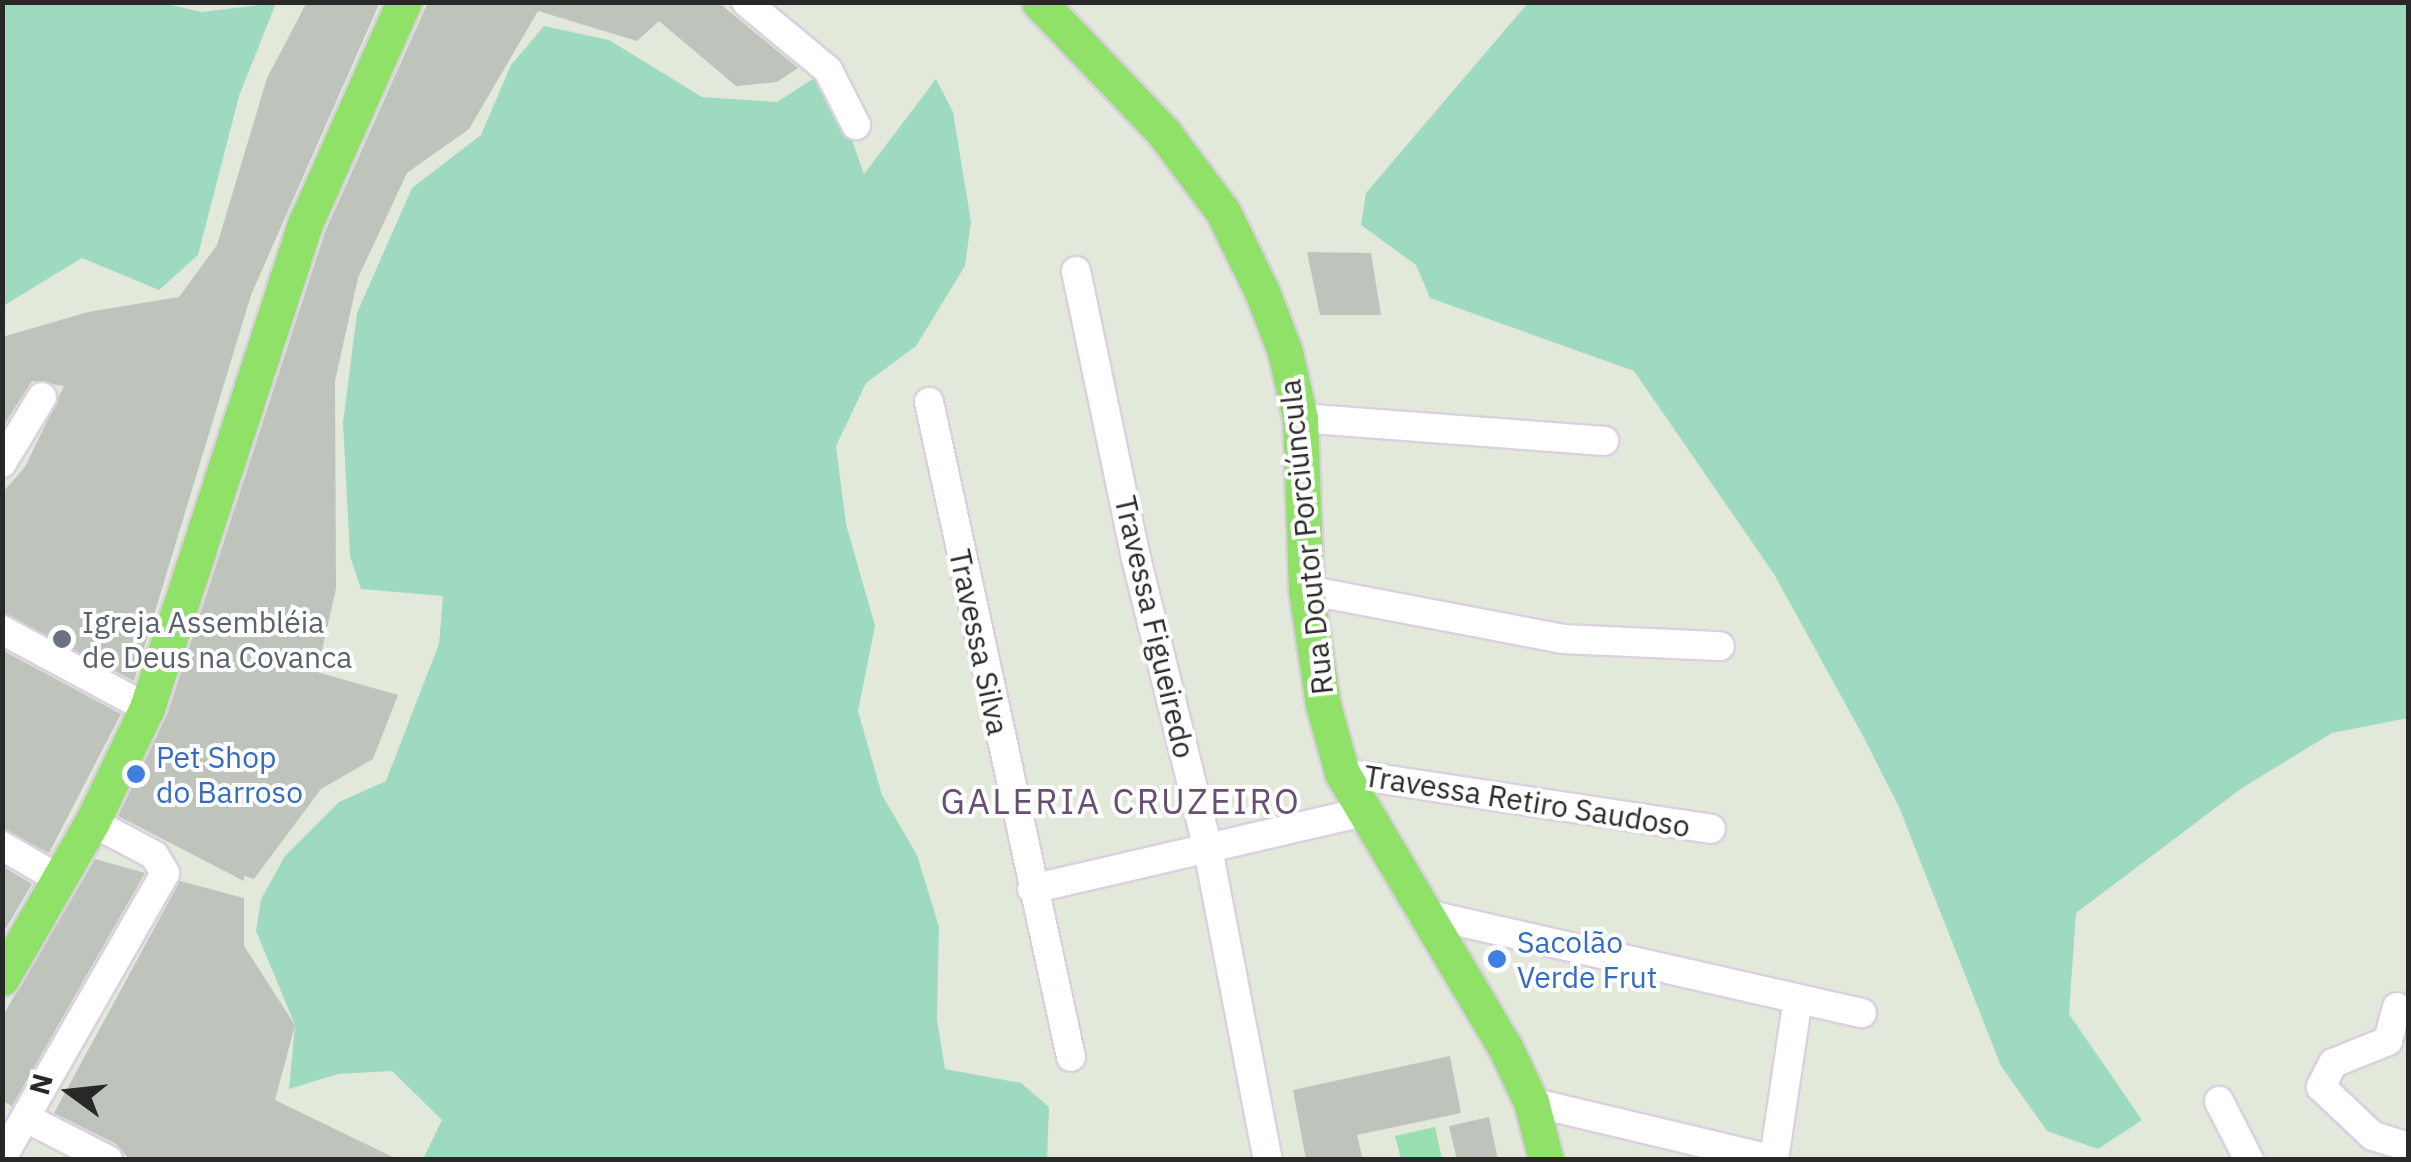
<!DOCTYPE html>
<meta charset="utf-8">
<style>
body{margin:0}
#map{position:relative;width:2411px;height:1162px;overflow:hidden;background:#e2e9db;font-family:"IBM Plex Sans",sans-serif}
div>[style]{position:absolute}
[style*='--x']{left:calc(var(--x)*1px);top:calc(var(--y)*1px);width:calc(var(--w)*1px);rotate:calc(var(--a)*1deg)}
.green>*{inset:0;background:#9ddac0}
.pitch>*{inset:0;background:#99e0b1}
.building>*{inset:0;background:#bec4bb}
.roads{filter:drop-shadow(2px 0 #dbd0df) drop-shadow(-2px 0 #dbd0df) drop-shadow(0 2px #dbd0df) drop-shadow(0 -2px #dbd0df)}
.minor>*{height:28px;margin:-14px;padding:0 14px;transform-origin:14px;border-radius:14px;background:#fff}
.major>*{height:35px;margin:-17.5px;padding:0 17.5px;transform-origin:17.5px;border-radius:17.5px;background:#8fe168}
.dots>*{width:28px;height:28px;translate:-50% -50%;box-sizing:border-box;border:5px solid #fff;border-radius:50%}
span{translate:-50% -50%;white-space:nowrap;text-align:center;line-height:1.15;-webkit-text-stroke:8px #fff;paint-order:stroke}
.street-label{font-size:30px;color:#282828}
.worship-label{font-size:30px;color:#5b616d}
.left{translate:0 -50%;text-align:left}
.shop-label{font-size:30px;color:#366cbe}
.quarter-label{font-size:35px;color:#694e73;letter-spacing:2.5px}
.frame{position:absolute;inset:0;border:5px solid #282828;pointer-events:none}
.north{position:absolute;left:20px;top:1042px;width:100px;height:100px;-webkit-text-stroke:8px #fff;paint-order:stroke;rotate:285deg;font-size:28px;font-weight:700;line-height:40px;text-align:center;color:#282828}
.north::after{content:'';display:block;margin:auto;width:35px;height:45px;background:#282828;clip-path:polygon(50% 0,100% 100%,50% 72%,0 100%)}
</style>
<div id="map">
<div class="green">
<i style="clip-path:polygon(160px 2px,201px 12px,276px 3px,239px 96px,198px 255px,159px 290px,82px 258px,3px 306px,3px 3px)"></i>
<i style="clip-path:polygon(1528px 3px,2408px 3px,2408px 718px,2332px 733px,2242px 788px,2076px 913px,2069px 1014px,2142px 1120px,2098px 1149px,2047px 1131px,2001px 1066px,1899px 807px,1863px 736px,1774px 574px,1634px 371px,1430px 298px,1416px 265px,1361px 225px,1366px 193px)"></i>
<i style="clip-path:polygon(544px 26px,609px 40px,702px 97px,777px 102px,816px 77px,848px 129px,864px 174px,936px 79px,953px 112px,971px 222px,965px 266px,916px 346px,866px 383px,836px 446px,846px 524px,875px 626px,858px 711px,882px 795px,917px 855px,939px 927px,937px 1020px,945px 1069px,1021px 1083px,1049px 1107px,1047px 1159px,423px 1159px,442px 1120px,392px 1071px,338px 1074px,289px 1089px,295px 1025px,256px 931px,261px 899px,285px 856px,339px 802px,386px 781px,439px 644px,443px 596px,361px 589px,350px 556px,343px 423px,357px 313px,412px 188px,481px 135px,511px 65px)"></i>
</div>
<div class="pitch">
<i style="clip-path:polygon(1435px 1127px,1442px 1159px,1401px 1159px,1395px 1136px)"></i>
</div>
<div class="building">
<i style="clip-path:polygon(307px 2px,380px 2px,251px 295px,134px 681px,2px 613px,2px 493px,25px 467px,64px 386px,32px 381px,2px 428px,2px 337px,88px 312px,179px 297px,217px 245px,267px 78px)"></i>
<i style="clip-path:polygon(428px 2px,718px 2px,798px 68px,777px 82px,736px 86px,659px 21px,637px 41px,538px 11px,469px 129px,407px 173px,358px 278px,335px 381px,336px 589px,317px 672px,398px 695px,373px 759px,321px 789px,254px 879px,244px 876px,244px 881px,118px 816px,167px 715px,325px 232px)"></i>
<i style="clip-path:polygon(1307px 252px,1371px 253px,1381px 315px,1320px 315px)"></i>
<i style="clip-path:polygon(2px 650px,121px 714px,49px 853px,2px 829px)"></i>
<i style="clip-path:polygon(95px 859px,145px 873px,12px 1106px,2px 1101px,2px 1017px)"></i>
<i style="clip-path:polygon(2px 866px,32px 884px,2px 935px)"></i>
<i style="clip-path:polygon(180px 881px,244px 898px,244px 946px,295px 1025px,275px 1100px,399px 1160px,130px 1160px,116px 1144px,54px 1113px)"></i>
<i style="clip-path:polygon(1450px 1056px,1461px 1113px,1357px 1135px,1363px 1160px,1306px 1160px,1293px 1090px)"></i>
<i style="clip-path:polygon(1489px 1117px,1498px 1160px,1457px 1160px,1449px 1126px)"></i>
</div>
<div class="roads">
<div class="minor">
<i style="--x:746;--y:2;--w:107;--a:39.7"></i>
<i style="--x:828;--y:70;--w:62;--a:63"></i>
<i style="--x:1076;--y:271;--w:289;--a:78.2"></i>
<i style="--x:1135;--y:554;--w:299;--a:76.1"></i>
<i style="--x:1207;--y:844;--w:322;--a:79.1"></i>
<i style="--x:929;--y:402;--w:670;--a:77.77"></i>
<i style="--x:1300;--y:418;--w:305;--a:4.3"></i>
<i style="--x:2;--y:463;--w:77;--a:-58.8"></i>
<i style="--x:1306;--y:590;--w:262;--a:10.8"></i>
<i style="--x:1563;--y:639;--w:157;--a:2.6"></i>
<i style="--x:2;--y:630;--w:165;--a:28.3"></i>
<i style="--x:1342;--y:773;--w:373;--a:8.6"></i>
<i style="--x:2;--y:846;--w:66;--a:30.1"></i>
<i style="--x:1032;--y:889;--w:339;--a:-13.1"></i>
<i style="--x:1421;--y:913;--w:452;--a:12.8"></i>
<i style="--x:2397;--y:1007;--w:35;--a:105"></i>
<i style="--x:2388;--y:1041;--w:59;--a:158.2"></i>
<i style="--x:2333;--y:1063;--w:27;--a:117"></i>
<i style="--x:2321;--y:1087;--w:71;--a:43.3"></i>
<i style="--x:2373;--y:1136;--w:37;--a:17"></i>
<i style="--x:2219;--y:1101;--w:66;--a:63"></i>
<i style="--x:1531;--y:1102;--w:250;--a:13.4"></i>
<i style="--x:28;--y:1119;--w:90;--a:27.1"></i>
<i style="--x:2;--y:1158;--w:328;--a:-60.2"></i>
<i style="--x:165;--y:873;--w:21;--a:-121"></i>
<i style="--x:154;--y:855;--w:70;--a:-152"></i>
<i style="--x:1774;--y:1159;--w:162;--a:-81.5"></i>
</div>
<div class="major">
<i style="--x:1039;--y:2;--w:181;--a:46.3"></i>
<i style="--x:1164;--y:133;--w:99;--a:53.2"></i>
<i style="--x:1223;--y:212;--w:91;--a:64"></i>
<i style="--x:1263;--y:294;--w:62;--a:69.2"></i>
<i style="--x:1285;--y:352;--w:68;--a:77.2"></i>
<i style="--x:1300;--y:418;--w:172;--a:88"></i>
<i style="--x:1306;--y:590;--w:116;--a:81.6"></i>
<i style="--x:1323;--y:705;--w:71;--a:74.4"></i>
<i style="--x:1342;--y:773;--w:319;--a:59.3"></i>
<i style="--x:1505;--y:1047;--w:61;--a:64.7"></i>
<i style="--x:1531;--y:1102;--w:60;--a:75.5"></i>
<i style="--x:2;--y:978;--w:180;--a:-60"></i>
<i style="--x:92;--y:822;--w:127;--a:-64.2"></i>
<i style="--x:147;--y:708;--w:509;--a:-71.92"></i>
<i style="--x:305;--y:224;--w:243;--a:-66"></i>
</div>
</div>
<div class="dots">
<i style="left:62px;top:639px;background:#6b7280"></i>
<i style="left:136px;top:774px;background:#3f7fe0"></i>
<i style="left:1497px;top:959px;background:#3f7fe0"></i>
</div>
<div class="street-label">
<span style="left:1306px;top:537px;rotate:-96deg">Rua Doutor Porciúncula</span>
<span style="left:1155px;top:627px;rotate:77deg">Travessa Figueiredo</span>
<span style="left:979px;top:642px;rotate:78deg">Travessa Silva</span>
<span style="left:1527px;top:801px;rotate:9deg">Travessa Retiro Saudoso</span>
</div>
<div class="worship-label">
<span class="left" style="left:82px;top:639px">Igreja Assembléia<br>de Deus na Covanca</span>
</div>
<div class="shop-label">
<span class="left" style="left:156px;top:774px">Pet Shop<br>do Barroso</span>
<span class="left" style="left:1517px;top:959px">Sacolão<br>Verde Frut</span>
</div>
<div class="quarter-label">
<span style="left:1121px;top:801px">GALERIA CRUZEIRO</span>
</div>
<div class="frame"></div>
<div class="north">N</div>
</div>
